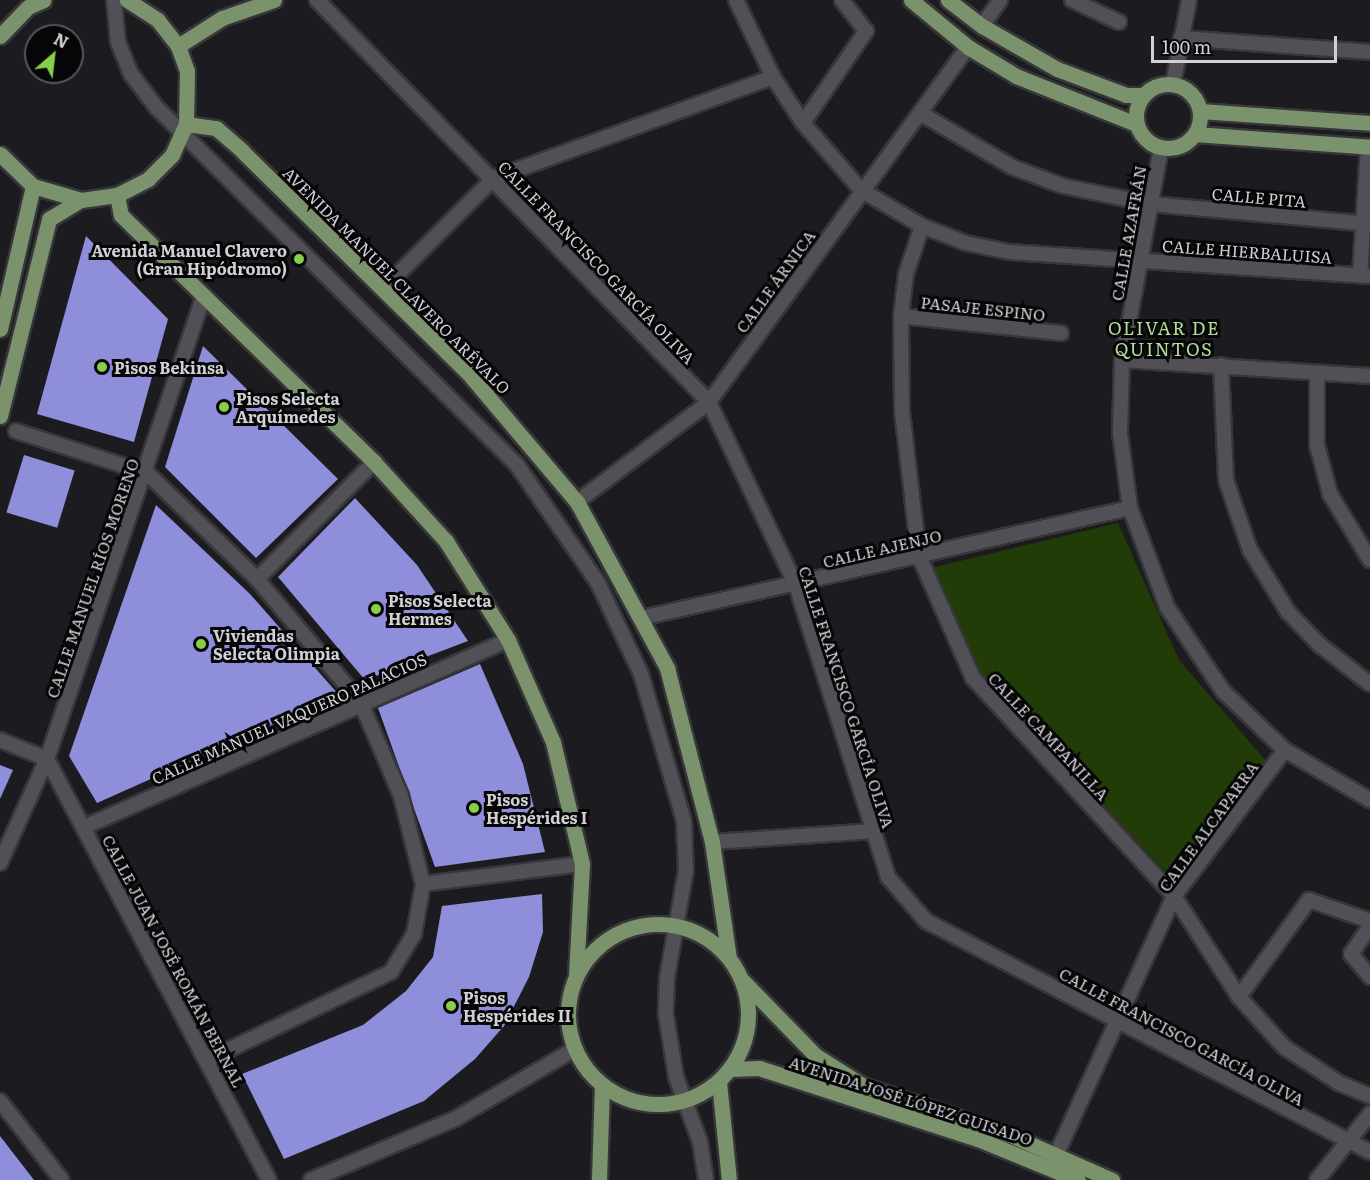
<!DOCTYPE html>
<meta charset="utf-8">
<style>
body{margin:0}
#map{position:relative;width:1370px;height:1180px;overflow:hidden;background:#1b1b20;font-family:Literata,serif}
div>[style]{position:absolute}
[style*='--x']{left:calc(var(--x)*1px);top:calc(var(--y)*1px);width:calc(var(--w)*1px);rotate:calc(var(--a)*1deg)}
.green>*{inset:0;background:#213c07}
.building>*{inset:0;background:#8e8eda;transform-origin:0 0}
.roads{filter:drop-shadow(2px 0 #37373a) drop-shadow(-2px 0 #37373a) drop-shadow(0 2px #37373a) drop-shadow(0 -2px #37373a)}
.minor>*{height:14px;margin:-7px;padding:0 7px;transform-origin:7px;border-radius:7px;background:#505056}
.major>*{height:15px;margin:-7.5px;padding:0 7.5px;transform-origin:7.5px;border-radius:7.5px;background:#7b936c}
.major>.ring{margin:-7.5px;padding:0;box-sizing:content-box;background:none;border:15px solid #7b936c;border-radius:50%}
.dots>*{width:16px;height:16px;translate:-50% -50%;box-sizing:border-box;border:3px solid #060608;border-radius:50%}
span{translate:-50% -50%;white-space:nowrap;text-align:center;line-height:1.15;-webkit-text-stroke:6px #060608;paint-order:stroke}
.street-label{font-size:16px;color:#d1d1d4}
.poi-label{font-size:16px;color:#d1d1d4;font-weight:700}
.right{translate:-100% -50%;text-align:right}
.left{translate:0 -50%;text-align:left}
.neighbourhood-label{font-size:18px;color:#b3dc98;letter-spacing:1.5px}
.north{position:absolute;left:24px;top:24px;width:60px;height:60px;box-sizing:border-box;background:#060608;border:2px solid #57575a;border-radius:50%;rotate:28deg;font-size:16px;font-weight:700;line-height:24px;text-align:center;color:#d1d1d4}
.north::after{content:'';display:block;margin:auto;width:21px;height:27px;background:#87cf4a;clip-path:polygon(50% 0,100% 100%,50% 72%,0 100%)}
.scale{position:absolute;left:1151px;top:36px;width:186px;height:27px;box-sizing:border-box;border:3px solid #d1d1d4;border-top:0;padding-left:8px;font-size:18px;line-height:21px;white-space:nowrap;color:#d1d1d4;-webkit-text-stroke:4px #060608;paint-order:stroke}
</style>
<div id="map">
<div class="green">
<i style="clip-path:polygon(1118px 523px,1179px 660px,1266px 761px,1170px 876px,980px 674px,931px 568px)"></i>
</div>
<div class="building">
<i style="clip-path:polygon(86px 236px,168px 319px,134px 442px,37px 414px)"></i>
<i style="clip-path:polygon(203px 346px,338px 479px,256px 558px,165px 467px)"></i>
<i style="left:24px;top:455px;width:53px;height:60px;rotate:17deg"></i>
<i style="clip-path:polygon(355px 498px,417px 565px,468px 641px,365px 680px,278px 577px)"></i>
<i style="clip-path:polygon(156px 505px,250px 594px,339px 695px,97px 803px,69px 756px)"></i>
<i style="clip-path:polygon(480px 664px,523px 764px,545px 852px,435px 867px,378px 708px)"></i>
<i style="clip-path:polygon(0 765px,13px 770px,0 799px)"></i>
<i style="clip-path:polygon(542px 894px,543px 932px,529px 977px,504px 1026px,475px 1059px,424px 1101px,284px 1159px,242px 1074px,363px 1025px,406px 991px,433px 957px,442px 906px)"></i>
<i style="clip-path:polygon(0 1136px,34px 1180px,0 1180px)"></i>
</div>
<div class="roads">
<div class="minor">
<i style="--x:114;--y:0;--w:42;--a:84.6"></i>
<i style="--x:118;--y:42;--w:35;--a:68"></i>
<i style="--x:131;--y:74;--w:43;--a:52.6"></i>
<i style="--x:157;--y:108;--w:507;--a:44.76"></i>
<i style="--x:517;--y:465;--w:143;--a:55.5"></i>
<i style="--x:598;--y:583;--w:101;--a:64.7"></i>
<i style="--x:641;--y:674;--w:153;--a:73.7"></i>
<i style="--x:684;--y:821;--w:49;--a:87.7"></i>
<i style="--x:686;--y:870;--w:110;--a:100"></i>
<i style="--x:667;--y:978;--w:37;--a:92"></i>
<i style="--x:666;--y:1015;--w:63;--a:80.8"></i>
<i style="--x:676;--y:1077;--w:69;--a:69.7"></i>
<i style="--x:700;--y:1142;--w:38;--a:81"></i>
<i style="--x:317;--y:0;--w:561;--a:45.72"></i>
<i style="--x:709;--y:402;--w:203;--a:64.6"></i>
<i style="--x:796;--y:585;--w:306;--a:72.5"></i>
<i style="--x:888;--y:877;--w:58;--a:49.2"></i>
<i style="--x:926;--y:921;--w:500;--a:27.49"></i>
<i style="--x:736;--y:0;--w:85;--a:64.3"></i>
<i style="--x:773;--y:77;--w:55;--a:56.9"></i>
<i style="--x:803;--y:123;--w:89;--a:49.1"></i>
<i style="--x:861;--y:190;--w:71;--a:30.5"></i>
<i style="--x:922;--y:226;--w:47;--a:21.1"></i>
<i style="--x:966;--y:243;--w:44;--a:11.8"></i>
<i style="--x:1009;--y:252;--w:362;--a:3.8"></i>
<i style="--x:1072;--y:0;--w:52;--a:25.1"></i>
<i style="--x:982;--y:26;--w:32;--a:-55"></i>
<i style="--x:1181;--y:38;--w:190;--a:4.2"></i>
<i style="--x:1173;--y:84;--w:86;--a:-79.2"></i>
<i style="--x:920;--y:113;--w:107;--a:30.4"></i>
<i style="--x:1012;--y:167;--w:54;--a:20.4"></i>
<i style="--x:1063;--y:186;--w:90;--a:11.6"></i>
<i style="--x:1151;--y:204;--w:220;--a:5.2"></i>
<i style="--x:803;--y:123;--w:112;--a:-55.6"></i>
<i style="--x:866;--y:31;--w:39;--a:-128"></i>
<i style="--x:1161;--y:148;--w:216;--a:100.4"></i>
<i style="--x:1122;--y:360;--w:73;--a:91.6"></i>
<i style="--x:1120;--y:433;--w:76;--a:82.4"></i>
<i style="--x:1130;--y:508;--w:106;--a:69.5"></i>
<i style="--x:1167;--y:607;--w:101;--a:56.3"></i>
<i style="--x:1223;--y:691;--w:86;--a:43.6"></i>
<i style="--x:1285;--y:750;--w:99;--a:30.5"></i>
<i style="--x:922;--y:226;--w:51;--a:108.4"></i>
<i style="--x:906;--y:274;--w:42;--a:96.8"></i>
<i style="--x:901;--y:316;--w:95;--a:89.4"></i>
<i style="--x:902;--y:411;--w:146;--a:83.3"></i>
<i style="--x:919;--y:556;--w:133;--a:66.1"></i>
<i style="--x:973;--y:678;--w:297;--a:47.3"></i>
<i style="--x:1174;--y:896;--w:120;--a:57.2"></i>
<i style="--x:1239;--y:997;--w:67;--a:48"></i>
<i style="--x:1284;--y:1047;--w:66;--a:33.2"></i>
<i style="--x:1339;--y:1083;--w:34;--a:23"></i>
<i style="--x:1360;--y:275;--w:128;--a:-86.4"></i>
<i style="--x:383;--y:289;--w:157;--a:-45"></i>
<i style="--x:494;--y:178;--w:297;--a:-19.9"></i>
<i style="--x:901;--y:316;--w:161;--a:6.1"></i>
<i style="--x:1122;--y:360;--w:249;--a:3.7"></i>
<i style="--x:1221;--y:365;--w:115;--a:87.5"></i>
<i style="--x:1226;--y:480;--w:74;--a:71.1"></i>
<i style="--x:1250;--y:550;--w:73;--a:58.5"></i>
<i style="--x:1288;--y:612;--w:46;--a:45.9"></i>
<i style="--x:1320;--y:645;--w:63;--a:38"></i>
<i style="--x:1317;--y:373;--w:72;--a:90"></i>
<i style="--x:1317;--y:445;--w:51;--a:75.1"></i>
<i style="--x:1330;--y:494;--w:77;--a:58.8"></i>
<i style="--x:16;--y:431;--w:138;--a:17.8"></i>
<i style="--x:147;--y:473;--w:153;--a:43.9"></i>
<i style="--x:257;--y:579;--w:162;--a:50"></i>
<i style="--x:361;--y:703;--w:101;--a:66.7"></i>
<i style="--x:401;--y:796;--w:91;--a:76"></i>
<i style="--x:423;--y:884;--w:51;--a:100.2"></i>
<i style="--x:414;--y:934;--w:44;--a:121.2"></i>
<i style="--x:391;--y:972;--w:204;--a:154.4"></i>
<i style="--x:577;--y:502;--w:166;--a:-37.1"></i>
<i style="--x:709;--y:402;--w:439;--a:-53.9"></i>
<i style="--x:257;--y:579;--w:165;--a:-45"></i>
<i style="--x:641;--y:618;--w:501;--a:-12.68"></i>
<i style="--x:0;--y:740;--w:51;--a:22"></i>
<i style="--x:47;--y:759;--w:476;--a:62.2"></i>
<i style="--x:84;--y:827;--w:463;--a:-23.8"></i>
<i style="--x:712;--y:842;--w:163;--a:-3.9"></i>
<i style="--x:0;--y:863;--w:114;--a:-65.7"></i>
<i style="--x:47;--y:759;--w:487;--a:-71.3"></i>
<i style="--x:423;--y:884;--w:160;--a:-7.2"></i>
<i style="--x:1370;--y:926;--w:34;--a:124"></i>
<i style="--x:1351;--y:954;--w:30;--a:50"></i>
<i style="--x:1239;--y:997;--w:120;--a:-54.2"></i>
<i style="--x:1309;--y:900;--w:65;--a:19"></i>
<i style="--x:0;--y:1101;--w:100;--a:51.9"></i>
<i style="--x:1057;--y:1153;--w:282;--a:-65.5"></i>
<i style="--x:1174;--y:896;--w:183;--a:-52.8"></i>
<i style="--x:311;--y:1180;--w:156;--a:-23"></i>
<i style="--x:455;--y:1119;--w:139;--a:-30.3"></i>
<i style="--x:1317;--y:1180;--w:85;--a:-51.2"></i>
</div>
<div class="major">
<i style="--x:911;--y:0;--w:74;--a:39.5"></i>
<i style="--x:968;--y:47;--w:56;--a:31.1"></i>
<i style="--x:1016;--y:76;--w:129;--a:21.8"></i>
<i style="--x:948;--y:0;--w:43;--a:37.4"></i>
<i style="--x:982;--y:26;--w:86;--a:29.8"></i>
<i style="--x:1057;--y:69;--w:74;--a:20.6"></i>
<i style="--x:1126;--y:95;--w:16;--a:0"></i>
<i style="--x:0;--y:36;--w:40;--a:-46"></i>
<i style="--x:28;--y:7;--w:17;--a:-24"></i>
<i style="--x:178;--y:46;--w:52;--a:-32.5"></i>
<i style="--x:222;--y:18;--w:55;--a:-19.1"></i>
<i class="ring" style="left:1136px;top:84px;width:49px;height:49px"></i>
<i style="--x:1200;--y:111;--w:170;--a:4"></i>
<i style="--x:186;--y:124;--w:30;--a:8"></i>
<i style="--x:216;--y:128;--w:35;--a:41"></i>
<i style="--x:242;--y:151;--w:317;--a:44.5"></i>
<i style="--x:468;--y:373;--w:169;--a:49.8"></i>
<i style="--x:577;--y:502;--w:189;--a:61.5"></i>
<i style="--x:667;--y:668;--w:180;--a:75.5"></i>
<i style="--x:712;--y:842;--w:117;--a:81.7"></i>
<i style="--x:1195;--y:134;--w:175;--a:4.2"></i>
<i style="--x:0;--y:154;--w:46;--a:44.1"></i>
<i style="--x:33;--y:186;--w:50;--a:16.3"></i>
<i style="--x:81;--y:200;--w:36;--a:-8"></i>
<i style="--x:117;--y:195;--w:35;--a:-27"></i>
<i style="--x:148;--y:179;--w:34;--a:-45"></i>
<i style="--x:172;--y:155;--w:34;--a:-66"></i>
<i style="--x:186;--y:124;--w:53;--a:-88.9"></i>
<i style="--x:187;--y:71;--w:27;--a:-110"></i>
<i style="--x:178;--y:46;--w:33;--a:-128"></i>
<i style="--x:158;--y:20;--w:37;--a:-147"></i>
<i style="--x:117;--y:195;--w:20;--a:79"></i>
<i style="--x:121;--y:215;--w:354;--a:44.3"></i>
<i style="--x:374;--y:462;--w:107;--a:47.7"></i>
<i style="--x:446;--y:541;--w:117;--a:57.9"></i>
<i style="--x:508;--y:640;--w:111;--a:66.2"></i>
<i style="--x:553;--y:742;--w:125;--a:76.6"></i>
<i style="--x:582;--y:864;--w:112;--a:93.1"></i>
<i style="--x:0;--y:329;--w:147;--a:-77"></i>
<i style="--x:0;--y:416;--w:203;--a:-76"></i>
<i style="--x:49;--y:219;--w:37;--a:-31"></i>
<i class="ring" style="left:568px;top:924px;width:165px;height:165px"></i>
<i style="--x:743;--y:981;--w:103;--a:45.8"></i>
<i style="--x:815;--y:1055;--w:56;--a:32.6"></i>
<i style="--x:862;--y:1085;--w:154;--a:18.6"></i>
<i style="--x:1008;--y:1134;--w:114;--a:23.9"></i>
<i style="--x:730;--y:1069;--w:29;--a:-2"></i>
<i style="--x:759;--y:1068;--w:230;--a:18"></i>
<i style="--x:978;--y:1139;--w:108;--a:22.3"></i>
<i style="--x:719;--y:1082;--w:99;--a:84.2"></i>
<i style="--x:599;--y:1180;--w:95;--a:-88.2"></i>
</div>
</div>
<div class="dots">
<i style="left:299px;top:259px;background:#87cf4a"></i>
<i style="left:102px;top:367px;background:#87cf4a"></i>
<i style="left:224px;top:407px;background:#87cf4a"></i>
<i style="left:376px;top:609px;background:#87cf4a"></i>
<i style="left:201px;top:644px;background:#87cf4a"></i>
<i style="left:474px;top:808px;background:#87cf4a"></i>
<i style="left:451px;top:1006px;background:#87cf4a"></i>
</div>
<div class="street-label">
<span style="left:1259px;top:197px;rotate:5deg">CALLE PITA</span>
<span style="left:1128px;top:233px;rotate:-80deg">CALLE AZAFRÁN</span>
<span style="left:1247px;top:251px;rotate:4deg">CALLE HIERBALUISA</span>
<span style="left:597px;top:262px;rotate:46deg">CALLE FRANCISCO GARCÍA OLIVA</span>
<span style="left:397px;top:280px;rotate:45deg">AVENIDA MANUEL CLAVERO ARÉVALO</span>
<span style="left:775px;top:281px;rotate:-54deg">CALLE ÁRNICA</span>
<span style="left:983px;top:308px;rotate:6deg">PASAJE ESPINO</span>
<span style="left:882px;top:548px;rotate:-13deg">CALLE AJENJO</span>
<span style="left:92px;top:578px;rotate:-71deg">CALLE MANUEL RÍOS MORENO</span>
<span style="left:847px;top:697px;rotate:72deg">CALLE FRANCISCO GARCÍA OLIVA</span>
<span style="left:289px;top:718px;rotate:-24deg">CALLE MANUEL VAQUERO PALACIOS</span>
<span style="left:1049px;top:736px;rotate:47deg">CALLE CAMPANILLA</span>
<span style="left:1208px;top:826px;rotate:-54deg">CALLE ALCAPARRA</span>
<span style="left:174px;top:961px;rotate:62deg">CALLE JUAN JOSÉ ROMÁN BERNAL</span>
<span style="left:1182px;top:1036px;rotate:28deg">CALLE FRANCISCO GARCÍA OLIVA</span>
<span style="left:911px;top:1100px;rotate:18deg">AVENIDA JOSÉ LÓPEZ GUISADO</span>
</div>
<div class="poi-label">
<span class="right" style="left:287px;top:259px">Avenida Manuel Clavero<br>(Gran Hipódromo)</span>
<span class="left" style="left:114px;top:367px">Pisos Bekinsa</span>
<span class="left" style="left:236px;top:407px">Pisos Selecta<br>Arquímedes</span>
<span class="left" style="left:388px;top:609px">Pisos Selecta<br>Hermes</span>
<span class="left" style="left:213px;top:644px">Viviendas<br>Selecta Olimpia</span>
<span class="left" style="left:486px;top:808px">Pisos<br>Hespérides I</span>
<span class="left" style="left:463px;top:1006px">Pisos<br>Hespérides II</span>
</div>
<div class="neighbourhood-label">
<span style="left:1164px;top:339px">OLIVAR DE<br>QUINTOS</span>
</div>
<div class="north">N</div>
<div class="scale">100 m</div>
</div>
